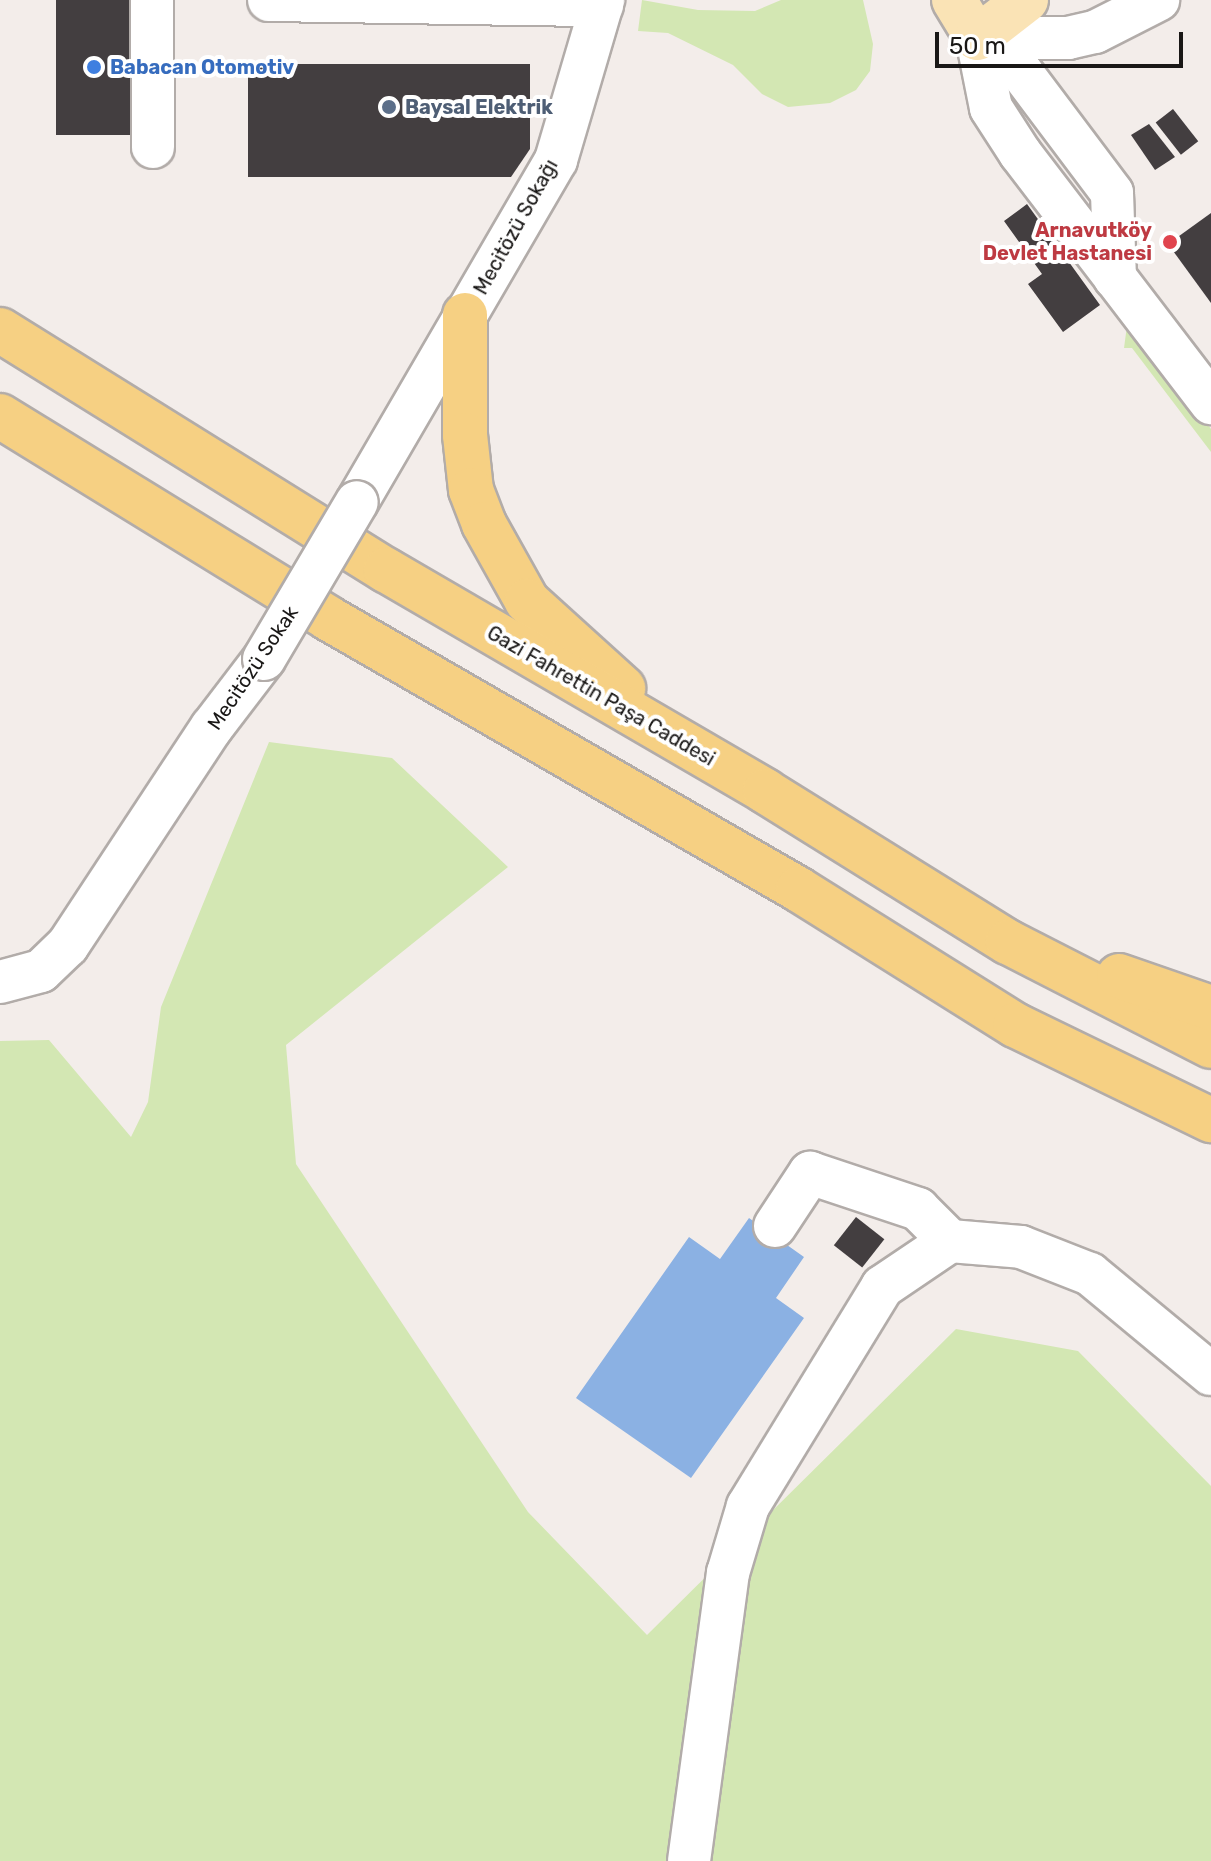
<!DOCTYPE html>
<meta charset="utf-8">
<style>
body{margin:0}
#map{position:relative;width:1211px;height:1861px;overflow:hidden;background:#f3edea;font-family:Rubik,sans-serif}
div>[style]{position:absolute}
[style*='--x']{left:calc(var(--x)*1px);top:calc(var(--y)*1px);width:calc(var(--w)*1px);rotate:calc(var(--a)*1deg)}
.green>*{inset:0;background:#d3e7b3}
.water>*{inset:0;background:#8bb1e3}
.building>*{inset:0;background:#433e40;transform-origin:0 0}
.roads{filter:drop-shadow(2px 0 #b2aca9) drop-shadow(-2px 0 #b2aca9) drop-shadow(0 2px #b2aca9) drop-shadow(0 -2px #b2aca9)}
.minor>*{height:42px;margin:-21px;padding:0 21px;transform-origin:21px;border-radius:21px;background:#fff}
.major>*{height:44px;margin:-22px;padding:0 22px;transform-origin:22px;border-radius:22px;background:#fae3b5}
.highway>*{height:44px;margin:-22px;padding:0 22px;transform-origin:22px;border-radius:22px;background:#f6d083}
.bridges{filter:drop-shadow(2px 0 #b2aca9) drop-shadow(-2px 0 #b2aca9) drop-shadow(0 2px #b2aca9) drop-shadow(0 -2px #b2aca9)}
.minor-bridge>*{height:42px;margin:-21px;padding:0 21px;transform-origin:21px;border-radius:21px;background:#fff}
.dots>*{width:22px;height:22px;translate:-50% -50%;box-sizing:border-box;border:4px solid #fff;border-radius:50%}
span{translate:-50% -50%;white-space:nowrap;text-align:center;line-height:1.15;-webkit-text-stroke:8px #fff;paint-order:stroke}
.shop-label{font-size:20px;color:#366cbe;font-weight:700}
.left{translate:0 -50%;text-align:left}
.service-label{font-size:20px;color:#4e5e75;font-weight:700}
.street-label{font-size:20px;color:#191716}
.health-label{font-size:20px;color:#be3a42;font-weight:700}
.right{translate:-100% -50%;text-align:right}
.scale{position:absolute;left:935px;top:32px;width:248px;height:36px;box-sizing:border-box;border:4px solid #191716;border-top:0;padding-left:10px;font-size:24px;line-height:28px;white-space:nowrap;color:#191716;-webkit-text-stroke:6px #fff;paint-order:stroke}
</style>
<div id="map">
<div class="green">
<i style="clip-path:polygon(642px 0,698px 10px,755px 11px,781px 0,863px 0,873px 44px,870px 71px,856px 90px,830px 103px,788px 107px,762px 94px,733px 65px,668px 33px,638px 31px)"></i>
<i style="clip-path:polygon(1128px 318px,1211px 429px,1211px 452px,1132px 348px,1124px 348px)"></i>
<i style="clip-path:polygon(269px 742px,392px 758px,508px 867px,286px 1045px,296px 1164px,528px 1512px,647px 1635px,956px 1329px,1078px 1351px,1211px 1486px,1211px 1861px,0 1861px,0 1041px,49px 1040px,131px 1137px,148px 1102px,161px 1007px)"></i>
</div>
<div class="water">
<i style="clip-path:polygon(749px 1218px,804px 1257px,776px 1298px,804px 1318px,691px 1478px,576px 1398px,689px 1237px,720px 1259px)"></i>
</div>
<div class="building">
<i style="left:56px;top:0;width:74px;height:135px"></i>
<i style="clip-path:polygon(248px 64px,530px 64px,530px 149px,511px 177px,248px 177px)"></i>
<i style="left:1173px;top:109px;width:41px;height:22px;rotate:52deg"></i>
<i style="clip-path:polygon(1149px 124px,1175px 157px,1155px 170px,1131px 135px)"></i>
<i style="clip-path:polygon(1027px 204px,1100px 305px,1063px 332px,1028px 284px,1042px 274px,1004px 221px)"></i>
<i style="clip-path:polygon(1211px 213px,1211px 303px,1168px 244px)"></i>
<i style="left:856px;top:1217px;width:36px;height:36px;rotate:38deg"></i>
</div>
<div class="roads">
<div class="minor">
<i style="--x:152;--y:0;--w:147;--a:89.6"></i>
<i style="--x:269;--y:0;--w:333;--a:0.9"></i>
<i style="--x:977;--y:38;--w:71;--a:78.7"></i>
<i style="--x:991;--y:108;--w:54;--a:57.2"></i>
<i style="--x:1020;--y:153;--w:315;--a:52.6"></i>
<i style="--x:977;--y:38;--w:57;--a:37.9"></i>
<i style="--x:1022;--y:73;--w:150;--a:53.1"></i>
<i style="--x:1112;--y:193;--w:85;--a:88"></i>
<i style="--x:977;--y:38;--w:91;--a:0"></i>
<i style="--x:1068;--y:38;--w:28;--a:-13"></i>
<i style="--x:1095;--y:32;--w:71;--a:-26.9"></i>
<i style="--x:357;--y:502;--w:396;--a:-59.8"></i>
<i style="--x:556;--y:160;--w:167;--a:-73.6"></i>
<i style="--x:0;--y:982;--w:42;--a:-15"></i>
<i style="--x:41;--y:971;--w:37;--a:-44"></i>
<i style="--x:68;--y:945;--w:261;--a:-56.6"></i>
<i style="--x:212;--y:727;--w:86;--a:-52.6"></i>
<i style="--x:775;--y:1226;--w:64;--a:-56.6"></i>
<i style="--x:810;--y:1173;--w:114;--a:18.4"></i>
<i style="--x:918;--y:1209;--w:45;--a:45"></i>
<i style="--x:689;--y:1861;--w:291;--a:-82.3"></i>
<i style="--x:728;--y:1573;--w:70;--a:-73.4"></i>
<i style="--x:748;--y:1506;--w:257;--a:-58.5"></i>
<i style="--x:882;--y:1287;--w:82;--a:-34.1"></i>
<i style="--x:950;--y:1241;--w:71;--a:4.8"></i>
<i style="--x:1021;--y:1247;--w:74;--a:21.4"></i>
<i style="--x:1090;--y:1274;--w:157;--a:39.6"></i>
</div>
<div class="major">
<i style="--x:954;--y:0;--w:44;--a:58.8"></i>
<i style="--x:977;--y:38;--w:62;--a:-37.8"></i>
</div>
<div class="highway">
<i style="--x:465;--y:315;--w:120;--a:90"></i>
<i style="--x:465;--y:435;--w:55;--a:83.8"></i>
<i style="--x:471;--y:490;--w:36;--a:69"></i>
<i style="--x:484;--y:524;--w:88;--a:60.8"></i>
<i style="--x:527;--y:601;--w:130;--a:42.2"></i>
<i style="--x:0;--y:330;--w:455;--a:31.9"></i>
<i style="--x:386;--y:570;--w:439;--a:30.2"></i>
<i style="--x:765;--y:791;--w:286;--a:31.9"></i>
<i style="--x:1008;--y:942;--w:228;--a:27.1"></i>
<i style="--x:0;--y:416;--w:385;--a:31.6"></i>
<i style="--x:328;--y:618;--w:543;--a:29.97"></i>
<i style="--x:798;--y:889;--w:256;--a:32.1"></i>
<i style="--x:1015;--y:1025;--w:218;--a:25.9"></i>
<i style="--x:1119;--y:976;--w:97;--a:19.2"></i>
</div>
</div>
<div class="bridges">
<div class="minor-bridge">
<i style="--x:264;--y:659;--w:182;--a:-59.4"></i>
</div>
</div>
<div class="dots">
<i style="left:94px;top:67px;background:#3f7fe0"></i>
<i style="left:389px;top:107px;background:#5c6f8a"></i>
<i style="left:1170px;top:242px;background:#e0444e"></i>
</div>
<div class="shop-label">
<span class="left" style="left:110px;top:67px">Babacan Otomotiv</span>
</div>
<div class="service-label">
<span class="left" style="left:405px;top:107px">Baysal Elektrik</span>
</div>
<div class="street-label">
<span style="left:516px;top:227px;rotate:-61deg">Mecitözü Sokağı</span>
<span style="left:253px;top:668px;rotate:-56deg">Mecitözü Sokak</span>
<span style="left:601px;top:696px;rotate:30deg">Gazi Fahrettin Paşa Caddesi</span>
</div>
<div class="health-label">
<span class="right" style="left:1152px;top:242px">Arnavutköy<br>Devlet Hastanesi</span>
</div>
<div class="scale">50 m</div>
</div>
